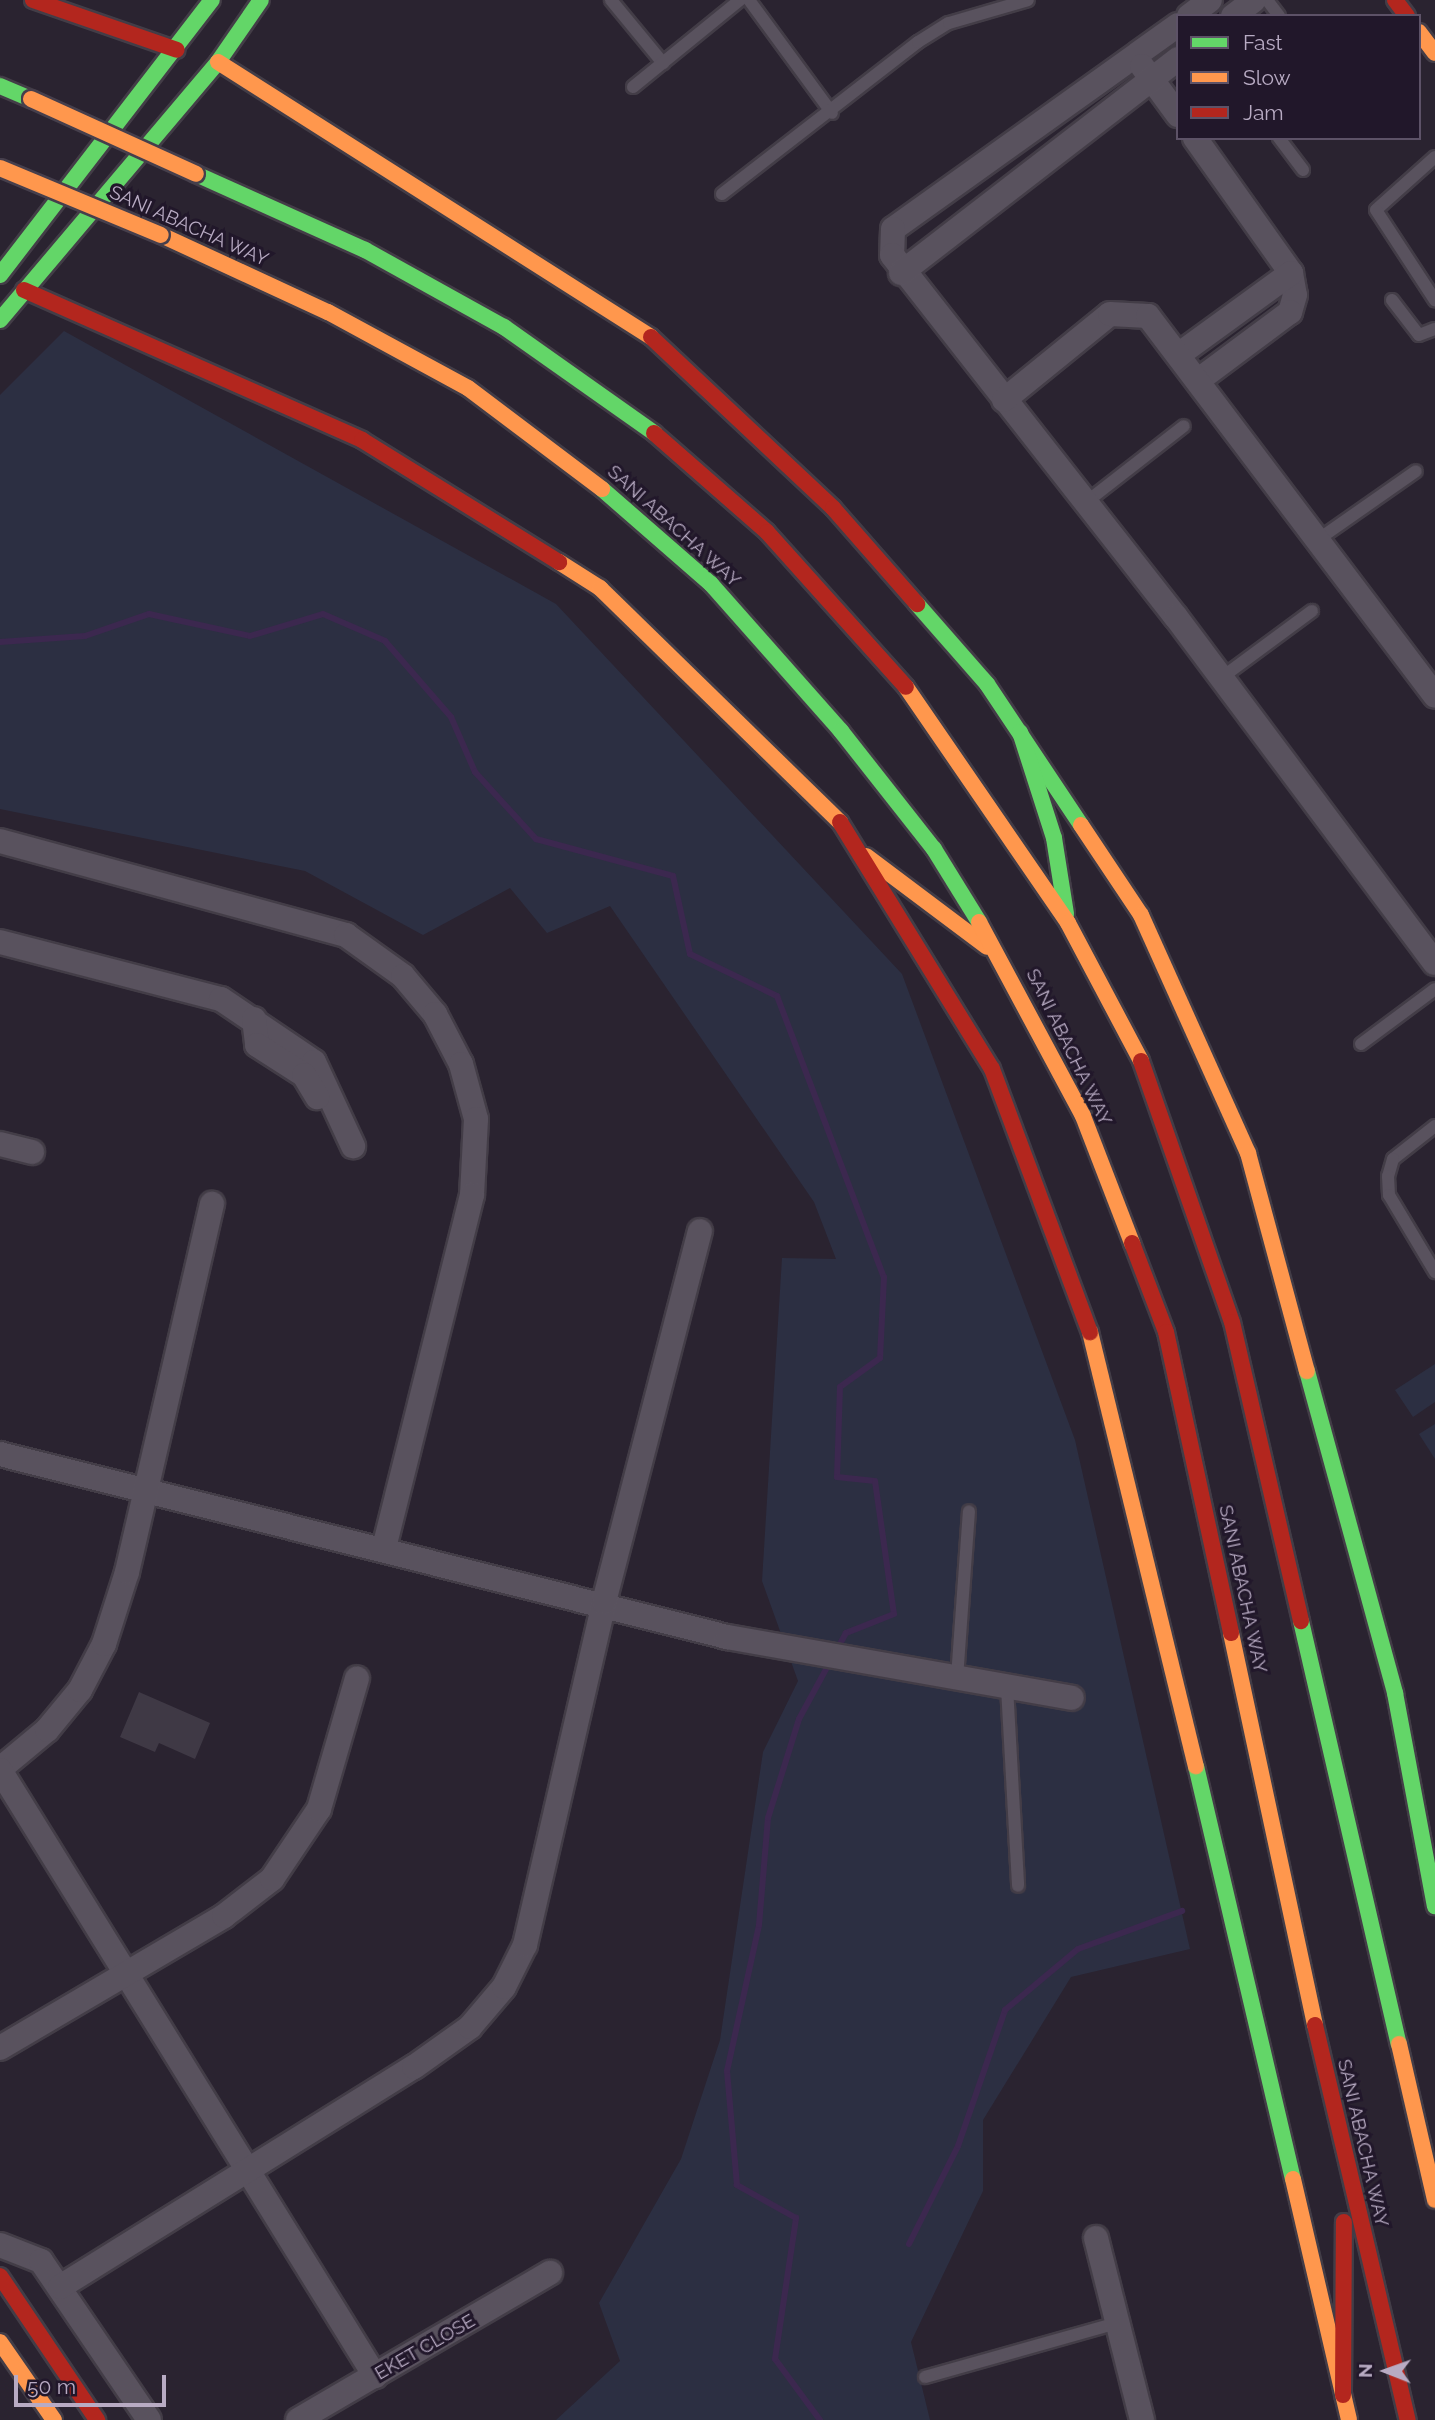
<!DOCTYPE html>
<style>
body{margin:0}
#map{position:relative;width:1435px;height:2420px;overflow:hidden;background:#2a2330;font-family:Raleway,sans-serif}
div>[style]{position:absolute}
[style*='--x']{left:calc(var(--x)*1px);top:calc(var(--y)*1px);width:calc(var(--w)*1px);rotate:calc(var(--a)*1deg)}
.green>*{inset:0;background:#2c2f42}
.stream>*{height:6px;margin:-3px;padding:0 3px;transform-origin:3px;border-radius:3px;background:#3c284f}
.building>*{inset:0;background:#3f3945}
.roads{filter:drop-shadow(2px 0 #433d47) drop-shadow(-2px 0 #433d47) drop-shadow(0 2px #433d47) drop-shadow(0 -2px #433d47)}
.lane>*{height:12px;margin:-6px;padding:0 6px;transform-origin:6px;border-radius:6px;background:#59525e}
.street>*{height:24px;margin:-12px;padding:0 12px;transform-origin:12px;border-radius:12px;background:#59525e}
.fast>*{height:16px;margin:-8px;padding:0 8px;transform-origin:8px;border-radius:8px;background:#63d668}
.slow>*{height:16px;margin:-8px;padding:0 8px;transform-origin:8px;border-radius:8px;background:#ff974d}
.jam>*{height:16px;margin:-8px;padding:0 8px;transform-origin:8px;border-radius:8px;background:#b3261e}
.bridges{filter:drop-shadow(2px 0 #463f4c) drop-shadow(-2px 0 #463f4c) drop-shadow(0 2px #463f4c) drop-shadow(0 -2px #463f4c)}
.slow-bridge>*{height:16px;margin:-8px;padding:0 8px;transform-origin:8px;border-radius:8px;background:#ff974d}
span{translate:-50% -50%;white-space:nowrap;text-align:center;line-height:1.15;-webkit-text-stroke:6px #21172a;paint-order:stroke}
.street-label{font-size:19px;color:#b8abc3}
.legend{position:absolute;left:1176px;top:14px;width:245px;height:126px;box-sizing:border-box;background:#21172a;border:2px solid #5d5267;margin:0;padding:9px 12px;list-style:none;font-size:21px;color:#b8abc3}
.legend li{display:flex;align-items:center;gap:14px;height:35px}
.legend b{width:35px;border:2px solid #5d5267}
.north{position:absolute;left:1351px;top:2336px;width:70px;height:70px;-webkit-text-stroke:5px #21172a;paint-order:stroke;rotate:271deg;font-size:19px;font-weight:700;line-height:28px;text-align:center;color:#b8abc3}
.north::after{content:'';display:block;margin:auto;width:24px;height:32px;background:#b8abc3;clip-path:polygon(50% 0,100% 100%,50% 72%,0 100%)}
.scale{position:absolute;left:14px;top:2375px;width:152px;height:32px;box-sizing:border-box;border:4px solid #b8abc3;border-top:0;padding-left:9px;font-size:21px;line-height:24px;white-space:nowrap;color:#b8abc3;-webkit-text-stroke:5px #21172a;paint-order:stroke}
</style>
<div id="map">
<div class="green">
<i style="clip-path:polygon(64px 331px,556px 604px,902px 974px,1075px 1440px,1190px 1949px,1071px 1977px,983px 2120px,983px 2191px,911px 2342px,930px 2420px,556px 2420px,620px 2361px,599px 2303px,681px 2159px,720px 2040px,763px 1752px,798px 1681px,762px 1581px,782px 1258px,836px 1259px,814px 1202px,610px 906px,547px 933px,510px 888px,423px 935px,305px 871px,0 809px,0 395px)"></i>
<i style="clip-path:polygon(1435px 1364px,1435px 1402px,1413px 1417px,1395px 1390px)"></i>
<i style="clip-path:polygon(1435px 1424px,1435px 1459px,1419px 1434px)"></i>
</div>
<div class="stream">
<i style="--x:0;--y:642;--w:85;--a:-4"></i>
<i style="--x:85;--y:636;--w:68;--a:-19"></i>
<i style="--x:149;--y:614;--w:103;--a:12.3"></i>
<i style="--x:250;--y:636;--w:76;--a:-16.8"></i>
<i style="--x:323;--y:614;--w:68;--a:23.5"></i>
<i style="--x:385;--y:641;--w:101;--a:49"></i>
<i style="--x:451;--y:717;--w:60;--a:66.4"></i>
<i style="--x:475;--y:772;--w:91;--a:47.7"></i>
<i style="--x:536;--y:839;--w:142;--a:15.1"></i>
<i style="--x:673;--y:876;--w:80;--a:77.7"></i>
<i style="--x:690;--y:954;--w:97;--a:25.8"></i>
<i style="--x:777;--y:996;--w:301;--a:69.2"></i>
<i style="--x:884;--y:1277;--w:81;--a:92.8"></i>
<i style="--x:880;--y:1358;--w:49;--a:144.1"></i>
<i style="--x:840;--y:1387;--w:90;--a:91.9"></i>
<i style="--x:837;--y:1477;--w:38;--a:6"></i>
<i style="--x:875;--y:1481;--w:134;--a:81.9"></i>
<i style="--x:894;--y:1614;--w:52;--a:158.4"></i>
<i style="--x:846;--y:1633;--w:21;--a:119"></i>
<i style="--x:909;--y:2244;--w:110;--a:-63.4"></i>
<i style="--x:958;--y:2146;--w:144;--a:-70.9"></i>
<i style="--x:1005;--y:2010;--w:95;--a:-39.9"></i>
<i style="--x:1078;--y:1949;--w:111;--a:-20.1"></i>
<i style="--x:820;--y:2420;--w:76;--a:-126.4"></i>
<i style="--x:775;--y:2359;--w:143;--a:-81.5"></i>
<i style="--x:796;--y:2218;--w:68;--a:-150.8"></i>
<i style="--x:737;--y:2185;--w:114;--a:-95"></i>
<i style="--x:727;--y:2071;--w:149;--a:-77.6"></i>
<i style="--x:759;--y:1925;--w:107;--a:-85.2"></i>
<i style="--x:768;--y:1818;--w:104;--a:-72.6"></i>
<i style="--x:799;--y:1719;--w:67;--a:-61.5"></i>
</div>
<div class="building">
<i style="clip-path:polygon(139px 1692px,210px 1723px,195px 1759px,159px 1743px,155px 1752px,120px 1737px)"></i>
</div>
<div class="roads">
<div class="lane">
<i style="--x:611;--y:0;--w:82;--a:50.5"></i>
<i style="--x:749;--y:0;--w:140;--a:53.7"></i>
<i style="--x:1267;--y:0;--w:20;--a:53"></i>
<i style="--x:633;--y:87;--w:138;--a:-39.1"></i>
<i style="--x:1279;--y:138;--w:40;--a:53"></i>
<i style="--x:1435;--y:157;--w:79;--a:138.1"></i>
<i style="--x:1376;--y:210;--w:108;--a:56.8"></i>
<i style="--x:722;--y:194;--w:248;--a:-37.8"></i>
<i style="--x:918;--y:42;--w:36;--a:-32"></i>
<i style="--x:949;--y:23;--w:82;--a:-16.2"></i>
<i style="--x:1392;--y:300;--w:44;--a:52.4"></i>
<i style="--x:1419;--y:335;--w:17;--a:-21"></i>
<i style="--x:1085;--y:503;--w:125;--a:-37.9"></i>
<i style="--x:1319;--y:539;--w:118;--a:-35"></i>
<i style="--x:1221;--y:678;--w:113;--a:-36.4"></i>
<i style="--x:1361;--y:1044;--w:92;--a:-36.6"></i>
<i style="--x:1435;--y:1126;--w:53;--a:141.8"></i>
<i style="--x:1393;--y:1159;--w:18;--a:106"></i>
<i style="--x:1388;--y:1176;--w:19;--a:87"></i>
<i style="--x:1389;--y:1195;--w:90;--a:59.1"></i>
<i style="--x:957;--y:1678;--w:167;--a:-85.9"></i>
<i style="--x:1007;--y:1687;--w:199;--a:86.8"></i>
<i style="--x:925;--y:2377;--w:199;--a:-15.7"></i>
</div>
<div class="street">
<i style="--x:1189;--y:16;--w:26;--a:-37"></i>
<i style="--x:1233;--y:16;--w:26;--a:-37"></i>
<i style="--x:1178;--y:25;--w:350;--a:144.4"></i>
<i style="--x:893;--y:229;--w:26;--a:92"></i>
<i style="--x:892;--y:255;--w:460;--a:51.9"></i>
<i style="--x:1176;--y:617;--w:432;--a:53.2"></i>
<i style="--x:1142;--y:66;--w:61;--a:53.7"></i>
<i style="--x:1195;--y:138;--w:166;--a:54.6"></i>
<i style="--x:1291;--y:273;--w:22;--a:80"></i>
<i style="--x:1295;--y:295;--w:18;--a:106"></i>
<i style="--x:1290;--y:312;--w:112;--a:143.3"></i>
<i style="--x:901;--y:273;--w:350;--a:-37.7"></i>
<i style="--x:1181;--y:353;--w:136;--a:-36"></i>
<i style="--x:1004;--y:400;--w:136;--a:-39.1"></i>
<i style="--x:1110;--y:314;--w:38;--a:3"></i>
<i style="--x:1148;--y:316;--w:476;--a:52.9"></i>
<i style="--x:0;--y:841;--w:359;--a:15.2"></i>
<i style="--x:346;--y:935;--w:70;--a:35.7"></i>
<i style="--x:403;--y:976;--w:50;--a:49.9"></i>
<i style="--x:435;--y:1014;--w:56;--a:62.5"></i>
<i style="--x:461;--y:1064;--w:57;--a:74.7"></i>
<i style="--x:476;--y:1119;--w:76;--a:93"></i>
<i style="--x:472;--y:1195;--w:364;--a:104"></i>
<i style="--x:0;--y:942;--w:228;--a:14.5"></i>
<i style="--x:221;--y:999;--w:112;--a:34.1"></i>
<i style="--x:314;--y:1062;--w:93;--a:65.1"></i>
<i style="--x:254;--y:1019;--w:26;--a:83"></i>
<i style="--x:257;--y:1045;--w:56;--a:32.6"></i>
<i style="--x:304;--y:1075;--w:26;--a:59"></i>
<i style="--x:0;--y:1144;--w:33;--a:14"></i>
<i style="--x:0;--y:1454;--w:750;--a:14.13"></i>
<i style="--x:727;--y:1637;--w:350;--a:10"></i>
<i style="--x:0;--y:1769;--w:61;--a:-39.7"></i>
<i style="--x:47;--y:1730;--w:52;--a:-50.5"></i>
<i style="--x:80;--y:1690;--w:52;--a:-62.4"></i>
<i style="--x:104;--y:1644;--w:76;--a:-72.3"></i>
<i style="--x:127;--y:1572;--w:378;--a:-77"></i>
<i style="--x:0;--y:1770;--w:713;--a:58.25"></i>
<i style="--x:0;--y:2048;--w:260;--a:-30.5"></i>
<i style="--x:224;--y:1916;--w:61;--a:-37.6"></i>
<i style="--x:272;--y:1879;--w:84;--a:-56.1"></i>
<i style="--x:319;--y:1809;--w:136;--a:-73.8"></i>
<i style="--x:1096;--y:2238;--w:188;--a:75.8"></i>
<i style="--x:0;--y:2245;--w:44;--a:21.3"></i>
<i style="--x:41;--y:2261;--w:192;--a:55.8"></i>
<i style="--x:60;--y:2287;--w:417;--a:-31.9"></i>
<i style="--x:414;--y:2067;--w:69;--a:-35.5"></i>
<i style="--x:470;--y:2027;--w:52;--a:-49.6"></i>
<i style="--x:504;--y:1987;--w:47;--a:-63.4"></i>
<i style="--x:525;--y:1945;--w:352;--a:-77"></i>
<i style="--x:604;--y:1602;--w:383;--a:-75.5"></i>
<i style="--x:298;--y:2420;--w:292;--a:-30.3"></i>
</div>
<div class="fast">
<i style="--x:0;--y:86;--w:34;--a:23"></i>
<i style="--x:196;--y:174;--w:185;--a:24.2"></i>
<i style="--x:365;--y:250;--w:159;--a:29"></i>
<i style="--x:504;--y:327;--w:184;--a:35.2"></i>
<i style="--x:0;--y:275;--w:347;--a:-52.4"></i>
<i style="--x:0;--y:320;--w:338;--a:-49.8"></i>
<i style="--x:218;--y:62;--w:75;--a:-55.3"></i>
<i style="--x:602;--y:489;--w:145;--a:41.1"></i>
<i style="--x:711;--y:584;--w:196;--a:48.5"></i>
<i style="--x:841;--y:731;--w:150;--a:51.8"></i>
<i style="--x:934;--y:849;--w:86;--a:58.3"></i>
<i style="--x:917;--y:604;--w:106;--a:48.8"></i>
<i style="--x:987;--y:684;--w:169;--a:56.3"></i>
<i style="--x:1020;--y:732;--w:111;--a:72.2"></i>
<i style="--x:1054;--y:838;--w:77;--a:81"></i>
<i style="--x:1307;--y:1371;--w:334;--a:74.7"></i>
<i style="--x:1395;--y:1693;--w:217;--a:79.4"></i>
<i style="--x:1301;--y:1621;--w:434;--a:77"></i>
<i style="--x:1196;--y:1766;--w:424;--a:76.8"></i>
</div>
<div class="slow">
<i style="--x:1419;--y:32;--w:26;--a:53"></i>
<i style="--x:218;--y:62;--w:513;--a:32.42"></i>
<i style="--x:161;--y:235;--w:184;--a:24.8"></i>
<i style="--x:328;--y:312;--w:159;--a:28.5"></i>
<i style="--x:468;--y:388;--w:168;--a:37"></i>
<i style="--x:559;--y:562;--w:49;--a:32.4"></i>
<i style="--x:600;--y:588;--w:335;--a:44.3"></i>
<i style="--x:906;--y:687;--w:286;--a:55.5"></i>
<i style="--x:1068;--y:923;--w:156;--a:62.1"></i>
<i style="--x:1081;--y:825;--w:108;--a:56.3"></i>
<i style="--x:1141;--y:915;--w:261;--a:65.8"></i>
<i style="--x:1248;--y:1153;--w:226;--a:74.9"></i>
<i style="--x:866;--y:856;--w:151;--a:36.9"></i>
<i style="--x:979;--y:922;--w:220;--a:61.8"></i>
<i style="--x:1083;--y:1116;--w:136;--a:68.9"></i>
<i style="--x:1090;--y:1332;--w:447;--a:76.3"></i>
<i style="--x:1231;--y:1633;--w:401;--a:77.9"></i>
<i style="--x:1399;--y:2044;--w:160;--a:77"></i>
<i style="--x:1293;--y:2179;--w:247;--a:76.9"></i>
<i style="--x:0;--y:2342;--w:95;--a:55.3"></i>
</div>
<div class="jam">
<i style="--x:33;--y:0;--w:152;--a:19.1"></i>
<i style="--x:1395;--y:0;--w:20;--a:53"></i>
<i style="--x:24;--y:290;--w:370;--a:23.9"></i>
<i style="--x:362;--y:440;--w:232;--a:31.8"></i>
<i style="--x:651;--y:337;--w:250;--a:43.2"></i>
<i style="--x:833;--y:508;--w:128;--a:48.8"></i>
<i style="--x:654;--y:433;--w:150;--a:41.2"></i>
<i style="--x:767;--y:532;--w:208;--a:48.1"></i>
<i style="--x:840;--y:822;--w:290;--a:58.4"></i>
<i style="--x:992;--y:1069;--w:281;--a:69.6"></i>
<i style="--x:1141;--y:1061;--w:276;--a:70.8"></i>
<i style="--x:1232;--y:1322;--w:307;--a:77"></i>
<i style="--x:1132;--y:1243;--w:95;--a:69.1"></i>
<i style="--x:1166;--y:1332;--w:308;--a:77.8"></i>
<i style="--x:1315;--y:2025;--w:406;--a:76.8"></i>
<i style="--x:0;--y:2276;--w:174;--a:56"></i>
<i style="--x:1343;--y:2395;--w:173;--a:-89.7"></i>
</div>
</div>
<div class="bridges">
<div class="slow-bridge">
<i style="--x:31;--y:99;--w:181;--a:24.4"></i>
<i style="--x:0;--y:168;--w:174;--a:22.6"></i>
</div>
</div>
<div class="street-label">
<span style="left:189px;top:226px;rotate:24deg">SANI ABACHA WAY</span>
<span style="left:674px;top:526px;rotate:42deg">SANI ABACHA WAY</span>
<span style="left:1069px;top:1047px;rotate:64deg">SANI ABACHA WAY</span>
<span style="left:1243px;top:1589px;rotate:78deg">SANI ABACHA WAY</span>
<span style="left:1363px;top:2143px;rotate:77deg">SANI ABACHA WAY</span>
<span style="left:425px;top:2347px;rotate:-30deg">EKET CLOSE</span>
</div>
<ul class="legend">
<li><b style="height:9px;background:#63d668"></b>Fast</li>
<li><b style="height:9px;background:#ff974d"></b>Slow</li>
<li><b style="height:9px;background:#b3261e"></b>Jam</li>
</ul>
<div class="north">N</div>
<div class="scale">50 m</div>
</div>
